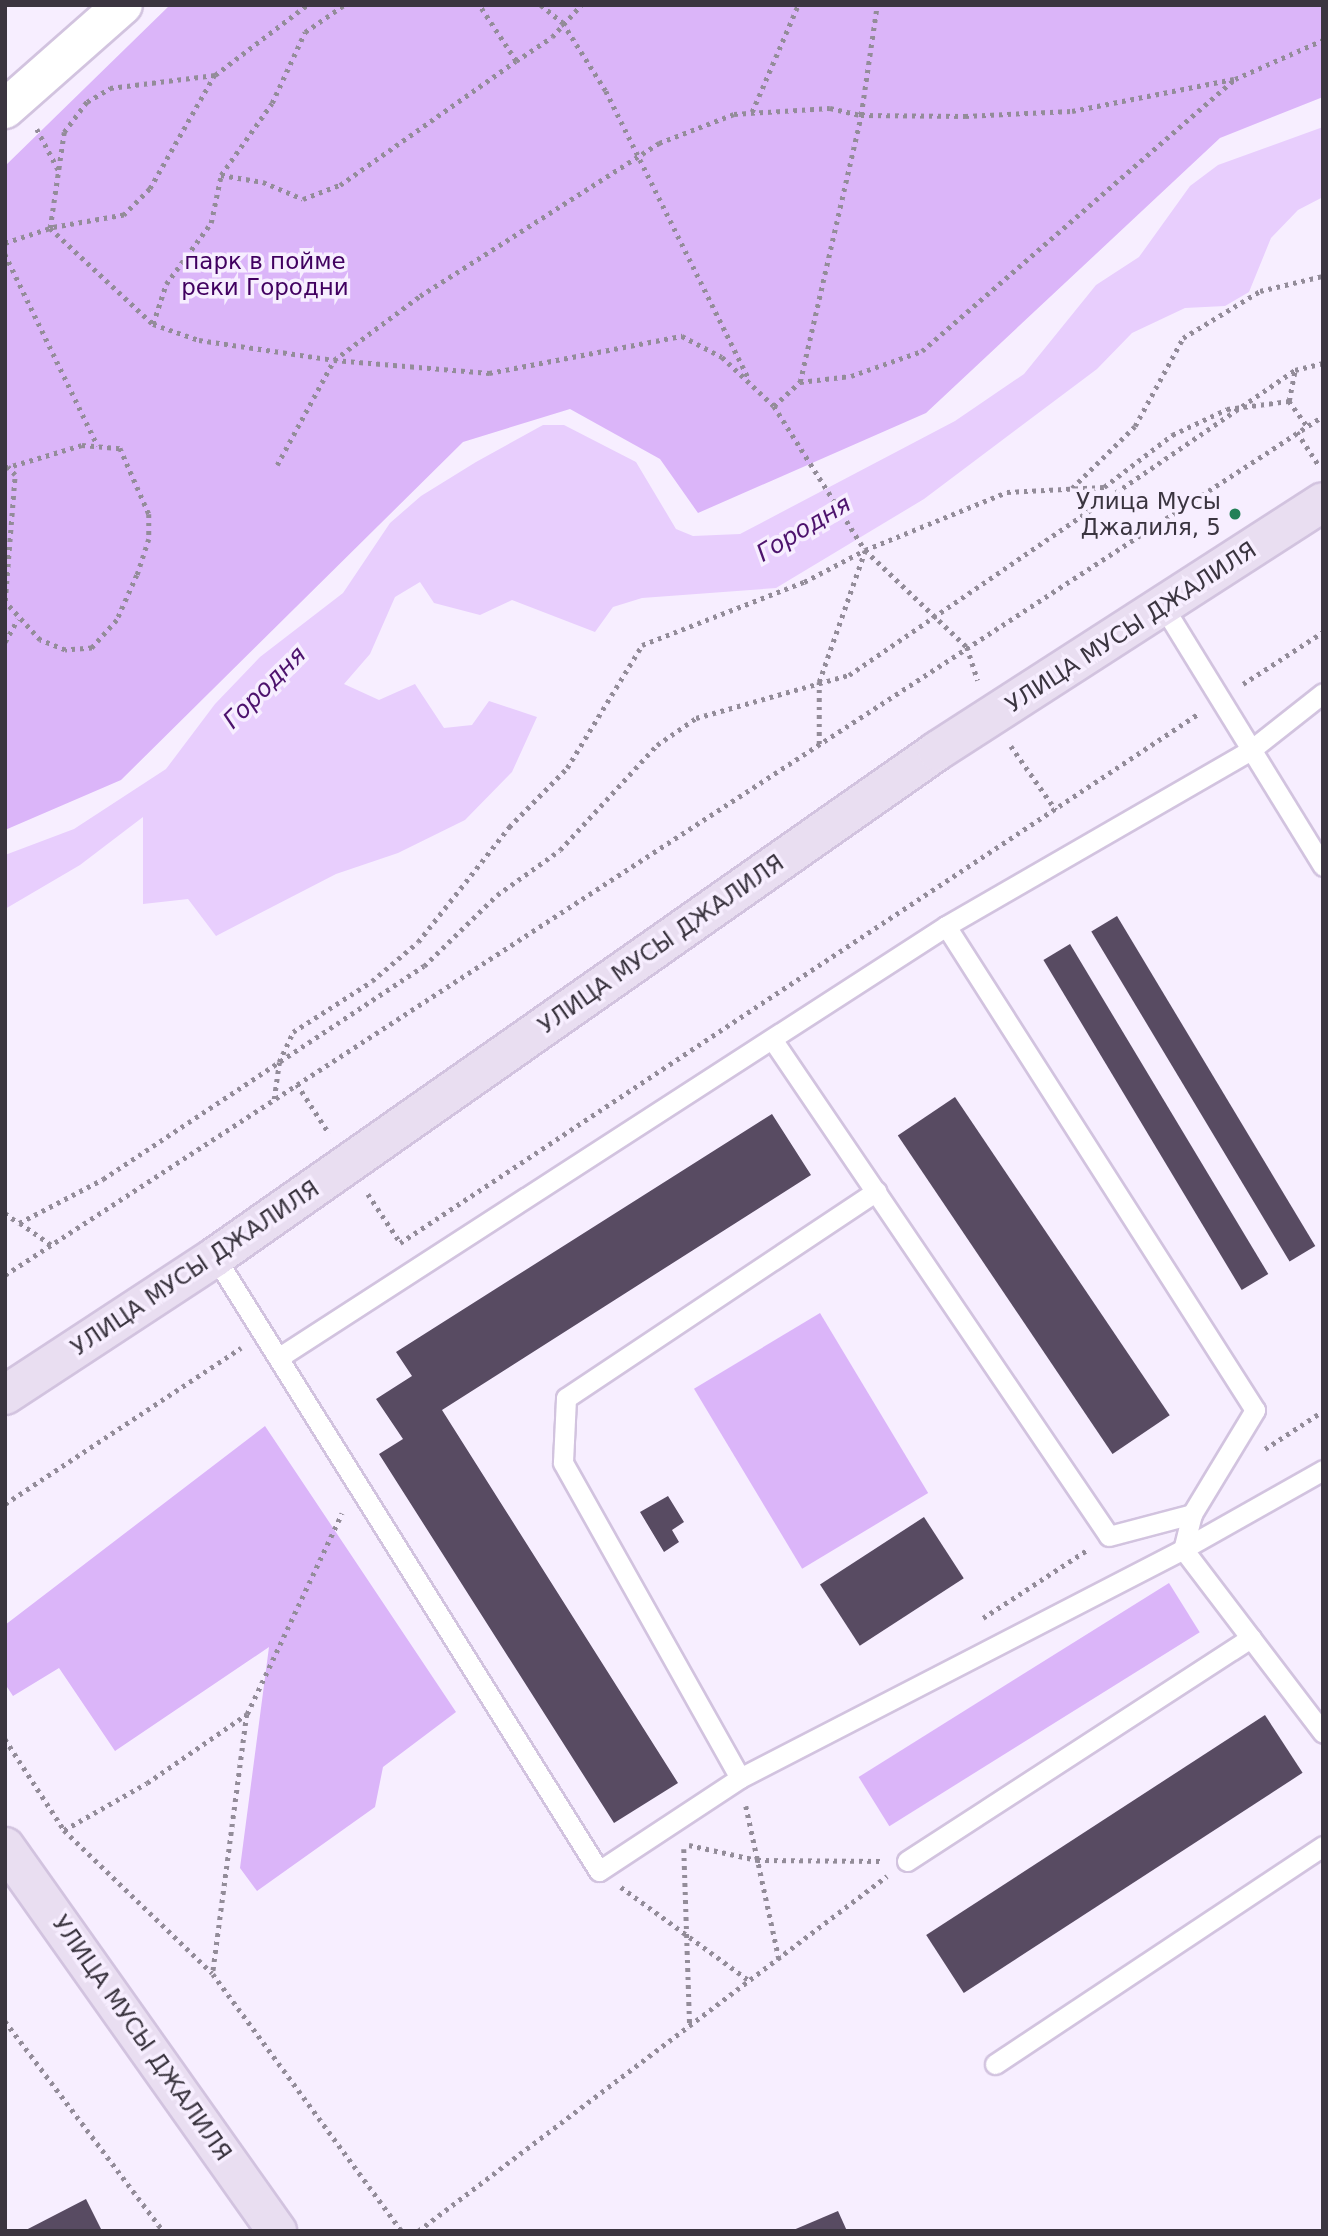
<!DOCTYPE html>
<meta charset="utf-8">
<style>
body{margin:0}
#map{position:relative;width:1328px;height:2236px;overflow:hidden;background:#f7eeff;font-family:"DejaVu Sans",sans-serif}
div>[style]{position:absolute}
[style*='--x']{left:calc(var(--x)*1px);top:calc(var(--y)*1px);width:calc(var(--w)*1px);rotate:calc(var(--a)*1deg)}
.green>*{inset:0;background:#dbb5f9;transform-origin:0 0}
.water>*{inset:0;background:#e8cefd}
.building>*{inset:0;background:#584b62;transform-origin:0 0}
.path>*{height:4.5px;margin-top:-2.25px;transform-origin:0;background:repeating-linear-gradient(90deg,#938c99 0 3.5px,transparent 0 8.5px)}
.roads{filter:drop-shadow(2px 0 #d2c3df) drop-shadow(-2px 0 #d2c3df) drop-shadow(0 2px #d2c3df) drop-shadow(0 -2px #d2c3df)}
.lane>*{height:19px;margin:-9.5px;padding:0 9.5px;transform-origin:9.5px;border-radius:9.5px;background:#fff}
.street>*{height:38px;margin:-19px;padding:0 19px;transform-origin:19px;border-radius:19px;background:#fff}
.secondary>*{height:38px;margin:-19px;padding:0 19px;transform-origin:19px;border-radius:19px;background:#e9def1}
.dots>*{width:19px;height:19px;translate:-50% -50%;box-sizing:border-box;border:4px solid #f7eeff;border-radius:50%}
span{translate:-50% -50%;white-space:nowrap;text-align:center;line-height:1.15;-webkit-text-stroke:7px #f7eeff;paint-order:stroke}
.park-label{font-size:23px;color:#410060}
.poi-label{font-size:23px;color:#3b3540}
.right{translate:-100% -50%;text-align:right}
.street-label{font-size:23px;color:#3b3540}
.water-label{font-size:24px;color:#4d136d;font-style:italic}
.frame{position:absolute;inset:0;border:7px solid #3b3540;pointer-events:none}
</style>
<div id="map">
<div class="green">
<i style="clip-path:polygon(170px 5px,1323px 5px,1323px 97px,1220px 138px,926px 413px,698px 513px,660px 459px,570px 409px,463px 442px,121px 780px,5px 830px,5px 166px)"></i>
<i style="left:820px;top:1313px;width:210px;height:147px;rotate:59deg"></i>
<i style="clip-path:polygon(265px 1426px,456px 1712px,383px 1767px,375px 1807px,257px 1891px,240px 1868px,269px 1647px,115px 1751px,59px 1668px,13px 1696px,5px 1684px,5px 1625px)"></i>
<i style="left:1169px;top:1583px;width:58px;height:366px;rotate:58deg"></i>
</div>
<div class="water">
<i style="clip-path:polygon(1323px 127px,1323px 197px,1298px 210px,1271px 238px,1249px 292px,1225px 306px,1185px 308px,1132px 333px,1097px 369px,924px 499px,776px 588px,642px 598px,613px 607px,595px 632px,512px 600px,480px 615px,434px 603px,420px 582px,395px 597px,370px 654px,344px 684px,379px 700px,415px 684px,444px 728px,472px 725px,489px 701px,537px 717px,512px 772px,465px 820px,398px 853px,336px 874px,216px 936px,188px 899px,143px 904px,143px 817px,80px 865px,5px 909px,5px 855px,74px 829px,166px 769px,215px 704px,260px 657px,343px 593px,390px 523px,421px 496px,476px 462px,543px 425px,564px 425px,636px 462px,676px 529px,693px 536px,740px 534px,955px 421px,1024px 374px,1096px 285px,1139px 257px,1190px 186px,1218px 165px)"></i>
</div>
<div class="building">
<i style="left:1117px;top:916px;width:385px;height:30px;rotate:59deg"></i>
<i style="left:1070px;top:944px;width:385px;height:31px;rotate:59deg"></i>
<i style="left:955px;top:1097px;width:384px;height:69px;rotate:56deg"></i>
<i style="clip-path:polygon(772px 1114px,811px 1175px,442px 1410px,678px 1783px,614px 1823px,379px 1454px,403px 1439px,376px 1399px,412px 1376px,396px 1352px)"></i>
<i style="clip-path:polygon(668px 1496px,684px 1522px,672px 1530px,679px 1542px,664px 1552px,640px 1512px)"></i>
<i style="left:924px;top:1517px;width:73px;height:124px;rotate:57deg"></i>
<i style="left:1265px;top:1715px;width:69px;height:404px;rotate:57deg"></i>
<i style="clip-path:polygon(86px 2199px,102px 2231px,24px 2231px)"></i>
<i style="clip-path:polygon(838px 2211px,847px 2231px,791px 2231px)"></i>
</div>
<div class="path">
<i style="--x:541;--y:5;--w:28;--a:39"></i>
<i style="--x:563;--y:23;--w:80;--a:57.7"></i>
<i style="--x:606;--y:91;--w:322;--a:63.6"></i>
<i style="--x:516;--y:61;--w:43;--a:-33.7"></i>
<i style="--x:552;--y:37;--w:43;--a:-47.8"></i>
<i style="--x:215;--y:75;--w:131;--a:119.7"></i>
<i style="--x:150;--y:189;--w:37;--a:135"></i>
<i style="--x:124;--y:215;--w:75;--a:170"></i>
<i style="--x:50;--y:228;--w:97;--a:-81.7"></i>
<i style="--x:64;--y:132;--w:38;--a:-53"></i>
<i style="--x:87;--y:102;--w:27;--a:-31"></i>
<i style="--x:110;--y:88;--w:106;--a:-7.1"></i>
<i style="--x:215;--y:75;--w:116;--a:-37.3"></i>
<i style="--x:752;--y:112;--w:116;--a:-66.7"></i>
<i style="--x:37;--y:129;--w:47;--a:62.4"></i>
<i style="--x:221;--y:175;--w:43;--a:9.5"></i>
<i style="--x:263;--y:182;--w:43;--a:23"></i>
<i style="--x:303;--y:199;--w:40;--a:-21"></i>
<i style="--x:340;--y:185;--w:215;--a:-35.2"></i>
<i style="--x:516;--y:61;--w:67;--a:-123.5"></i>
<i style="--x:5;--y:243;--w:47;--a:-18.4"></i>
<i style="--x:50;--y:228;--w:141;--a:43"></i>
<i style="--x:153;--y:324;--w:49;--a:19.2"></i>
<i style="--x:199;--y:340;--w:136;--a:8.4"></i>
<i style="--x:334;--y:360;--w:156;--a:4.8"></i>
<i style="--x:489;--y:373;--w:197;--a:-10.9"></i>
<i style="--x:682;--y:336;--w:45;--a:27.7"></i>
<i style="--x:722;--y:357;--w:71;--a:43.3"></i>
<i style="--x:774;--y:406;--w:35;--a:-43"></i>
<i style="--x:800;--y:382;--w:51;--a:-6.7"></i>
<i style="--x:851;--y:376;--w:75;--a:-19.4"></i>
<i style="--x:922;--y:351;--w:415;--a:-41"></i>
<i style="--x:1235;--y:79;--w:96;--a:-23.9"></i>
<i style="--x:5;--y:254;--w:213;--a:64.2"></i>
<i style="--x:153;--y:324;--w:42;--a:-72"></i>
<i style="--x:166;--y:284;--w:76;--a:-53.6"></i>
<i style="--x:211;--y:223;--w:49;--a:-78.2"></i>
<i style="--x:221;--y:175;--w:88;--a:-54.7"></i>
<i style="--x:272;--y:103;--w:78;--a:-65.1"></i>
<i style="--x:305;--y:32;--w:47;--a:-34.7"></i>
<i style="--x:800;--y:382;--w:274;--a:-77.1"></i>
<i style="--x:861;--y:115;--w:111;--a:-81.7"></i>
<i style="--x:1289;--y:401;--w:31;--a:54"></i>
<i style="--x:774;--y:406;--w:170;--a:57.7"></i>
<i style="--x:865;--y:550;--w:141;--a:43.6"></i>
<i style="--x:967;--y:647;--w:35;--a:72"></i>
<i style="--x:1297;--y:432;--w:42;--a:56.7"></i>
<i style="--x:277;--y:465;--w:119;--a:-61.5"></i>
<i style="--x:334;--y:360;--w:107;--a:-36.7"></i>
<i style="--x:420;--y:296;--w:284;--a:-32.6"></i>
<i style="--x:659;--y:143;--w:80;--a:-21.1"></i>
<i style="--x:734;--y:114;--w:96;--a:-3.6"></i>
<i style="--x:830;--y:108;--w:32;--a:13"></i>
<i style="--x:861;--y:115;--w:104;--a:0.6"></i>
<i style="--x:965;--y:116;--w:107;--a:-2.7"></i>
<i style="--x:1072;--y:111;--w:165;--a:-11.2"></i>
<i style="--x:5;--y:468;--w:80;--a:-16.6"></i>
<i style="--x:82;--y:445;--w:38;--a:5"></i>
<i style="--x:120;--y:448;--w:72;--a:66.3"></i>
<i style="--x:149;--y:514;--w:25;--a:90"></i>
<i style="--x:149;--y:539;--w:38;--a:108"></i>
<i style="--x:137;--y:575;--w:49;--a:114"></i>
<i style="--x:117;--y:620;--w:38;--a:132"></i>
<i style="--x:92;--y:648;--w:27;--a:176"></i>
<i style="--x:65;--y:650;--w:27;--a:-158"></i>
<i style="--x:40;--y:640;--w:52;--a:-132.6"></i>
<i style="--x:1072;--y:488;--w:88;--a:-44.5"></i>
<i style="--x:1135;--y:426;--w:100;--a:-61.4"></i>
<i style="--x:1183;--y:338;--w:90;--a:-31.4"></i>
<i style="--x:1260;--y:291;--w:65;--a:-13.4"></i>
<i style="--x:5;--y:601;--w:126;--a:-85.5"></i>
<i style="--x:15;--y:475;--w:11;--a:-131"></i>
<i style="--x:5;--y:642;--w:26;--a:-61"></i>
<i style="--x:1243;--y:684;--w:95;--a:-33"></i>
<i style="--x:819;--y:744;--w:62;--a:-90"></i>
<i style="--x:819;--y:682;--w:139;--a:-70.7"></i>
<i style="--x:1011;--y:746;--w:78;--a:54.9"></i>
<i style="--x:297;--y:1084;--w:59;--a:56.9"></i>
<i style="--x:274;--y:1099;--w:37;--a:-82"></i>
<i style="--x:279;--y:1062;--w:33;--a:-65"></i>
<i style="--x:293;--y:1032;--w:94;--a:-32.8"></i>
<i style="--x:372;--y:981;--w:60;--a:-40.3"></i>
<i style="--x:418;--y:942;--w:147;--a:-51.6"></i>
<i style="--x:509;--y:827;--w:83;--a:-45.5"></i>
<i style="--x:567;--y:768;--w:144;--a:-58.6"></i>
<i style="--x:642;--y:645;--w:174;--a:-21.3"></i>
<i style="--x:804;--y:582;--w:69;--a:-27.7"></i>
<i style="--x:865;--y:550;--w:153;--a:-22.2"></i>
<i style="--x:1007;--y:492;--w:97;--a:-3"></i>
<i style="--x:1104;--y:487;--w:86;--a:-37.4"></i>
<i style="--x:1172;--y:435;--w:61;--a:-25.3"></i>
<i style="--x:1227;--y:409;--w:63;--a:-7.4"></i>
<i style="--x:1289;--y:401;--w:31;--a:-79"></i>
<i style="--x:368;--y:1194;--w:58;--a:56.3"></i>
<i style="--x:5;--y:1213;--w:17;--a:36"></i>
<i style="--x:19;--y:1223;--w:95;--a:-27.6"></i>
<i style="--x:103;--y:1179;--w:385;--a:-33.6"></i>
<i style="--x:424;--y:966;--w:102;--a:-44.2"></i>
<i style="--x:497;--y:895;--w:77;--a:-35.5"></i>
<i style="--x:560;--y:850;--w:143;--a:-47.3"></i>
<i style="--x:657;--y:745;--w:47;--a:-34.7"></i>
<i style="--x:696;--y:718;--w:159;--a:-15.7"></i>
<i style="--x:849;--y:675;--w:540;--a:-34.37"></i>
<i style="--x:1295;--y:370;--w:29;--a:-14"></i>
<i style="--x:20;--y:1223;--w:39;--a:35"></i>
<i style="--x:400;--y:1243;--w:957;--a:-33.54"></i>
<i style="--x:5;--y:1275;--w:1573;--a:-33.09"></i>
<i style="--x:1265;--y:1449;--w:69;--a:-33.2"></i>
<i style="--x:5;--y:1504;--w:283;--a:-33.5"></i>
<i style="--x:983;--y:1618;--w:124;--a:-33.2"></i>
<i style="--x:247;--y:1714;--w:262;--a:97.5"></i>
<i style="--x:213;--y:1974;--w:319;--a:53.7"></i>
<i style="--x:5;--y:1739;--w:108;--a:57"></i>
<i style="--x:64;--y:1830;--w:206;--a:44"></i>
<i style="--x:746;--y:1806;--w:157;--a:77.8"></i>
<i style="--x:64;--y:1830;--w:95;--a:-29.5"></i>
<i style="--x:147;--y:1783;--w:121;--a:-34.6"></i>
<i style="--x:247;--y:1714;--w:222;--a:-64.7"></i>
<i style="--x:689;--y:1845;--w:70;--a:12.4"></i>
<i style="--x:757;--y:1860;--w:124;--a:0.5"></i>
<i style="--x:684;--y:1849;--w:179;--a:88.1"></i>
<i style="--x:621;--y:1887;--w:160;--a:36.1"></i>
<i style="--x:5;--y:2021;--w:263;--a:53"></i>
<i style="--x:418;--y:2231;--w:588;--a:-37.12"></i>
</div>
<div class="roads">
<div class="lane">
<i style="--x:1163;--y:606;--w:305;--a:58.4"></i>
<i style="--x:946;--y:926;--w:574;--a:57.44"></i>
<i style="--x:1255;--y:1410;--w:122;--a:121.2"></i>
<i style="--x:1192;--y:1514;--w:36;--a:104"></i>
<i style="--x:1183;--y:1549;--w:231;--a:52.7"></i>
<i style="--x:772;--y:1039;--w:600;--a:55.86"></i>
<i style="--x:1109;--y:1536;--w:86;--a:-14.8"></i>
<i style="--x:215;--y:1257;--w:724;--a:57.98"></i>
<i style="--x:599;--y:1871;--w:169;--a:-33.4"></i>
<i style="--x:740;--y:1778;--w:362;--a:-119.3"></i>
<i style="--x:563;--y:1462;--w:64;--a:-87.3"></i>
<i style="--x:566;--y:1398;--w:373;--a:-33.7"></i>
<i style="--x:281;--y:1356;--w:792;--a:-32.89"></i>
<i style="--x:946;--y:926;--w:354;--a:-30"></i>
<i style="--x:1252;--y:749;--w:90;--a:-38.3"></i>
<i style="--x:740;--y:1778;--w:499;--a:-27.3"></i>
<i style="--x:1183;--y:1549;--w:161;--a:-29.4"></i>
<i style="--x:907;--y:1861;--w:410;--a:-33"></i>
<i style="--x:995;--y:2064;--w:394;--a:-33.6"></i>
</div>
<div class="street">
<i style="--x:5;--y:109;--w:157;--a:-41.4"></i>
</div>
<div class="secondary">
<i style="--x:5;--y:1395;--w:251;--a:-33.3"></i>
<i style="--x:215;--y:1257;--w:882;--a:-35.02"></i>
<i style="--x:937;--y:751;--w:459;--a:-32.8"></i>
<i style="--x:5;--y:1847;--w:471;--a:54.7"></i>
</div>
</div>
<div class="dots">
<i style="left:1235px;top:514px;background:#238057"></i>
</div>
<div class="park-label">
<span style="left:265px;top:274px">парк в пойме<br>реки Городни</span>
</div>
<div class="poi-label">
<span class="right" style="left:1221px;top:514px">Улица Мусы<br>Джалиля, 5</span>
</div>
<div class="street-label">
<span style="left:1131px;top:627px;rotate:-33deg">УЛИЦА МУСЫ ДЖАЛИЛЯ</span>
<span style="left:661px;top:944px;rotate:-35deg">УЛИЦА МУСЫ ДЖАЛИЛЯ</span>
<span style="left:195px;top:1268px;rotate:-34deg">УЛИЦА МУСЫ ДЖАЛИЛЯ</span>
<span style="left:142px;top:2038px;rotate:55deg">УЛИЦА МУСЫ ДЖАЛИЛЯ</span>
</div>
<div class="water-label">
<span style="left:804px;top:529px;rotate:-31deg">Городня</span>
<span style="left:265px;top:688px;rotate:-45deg">Городня</span>
</div>
<div class="frame"></div>
</div>
